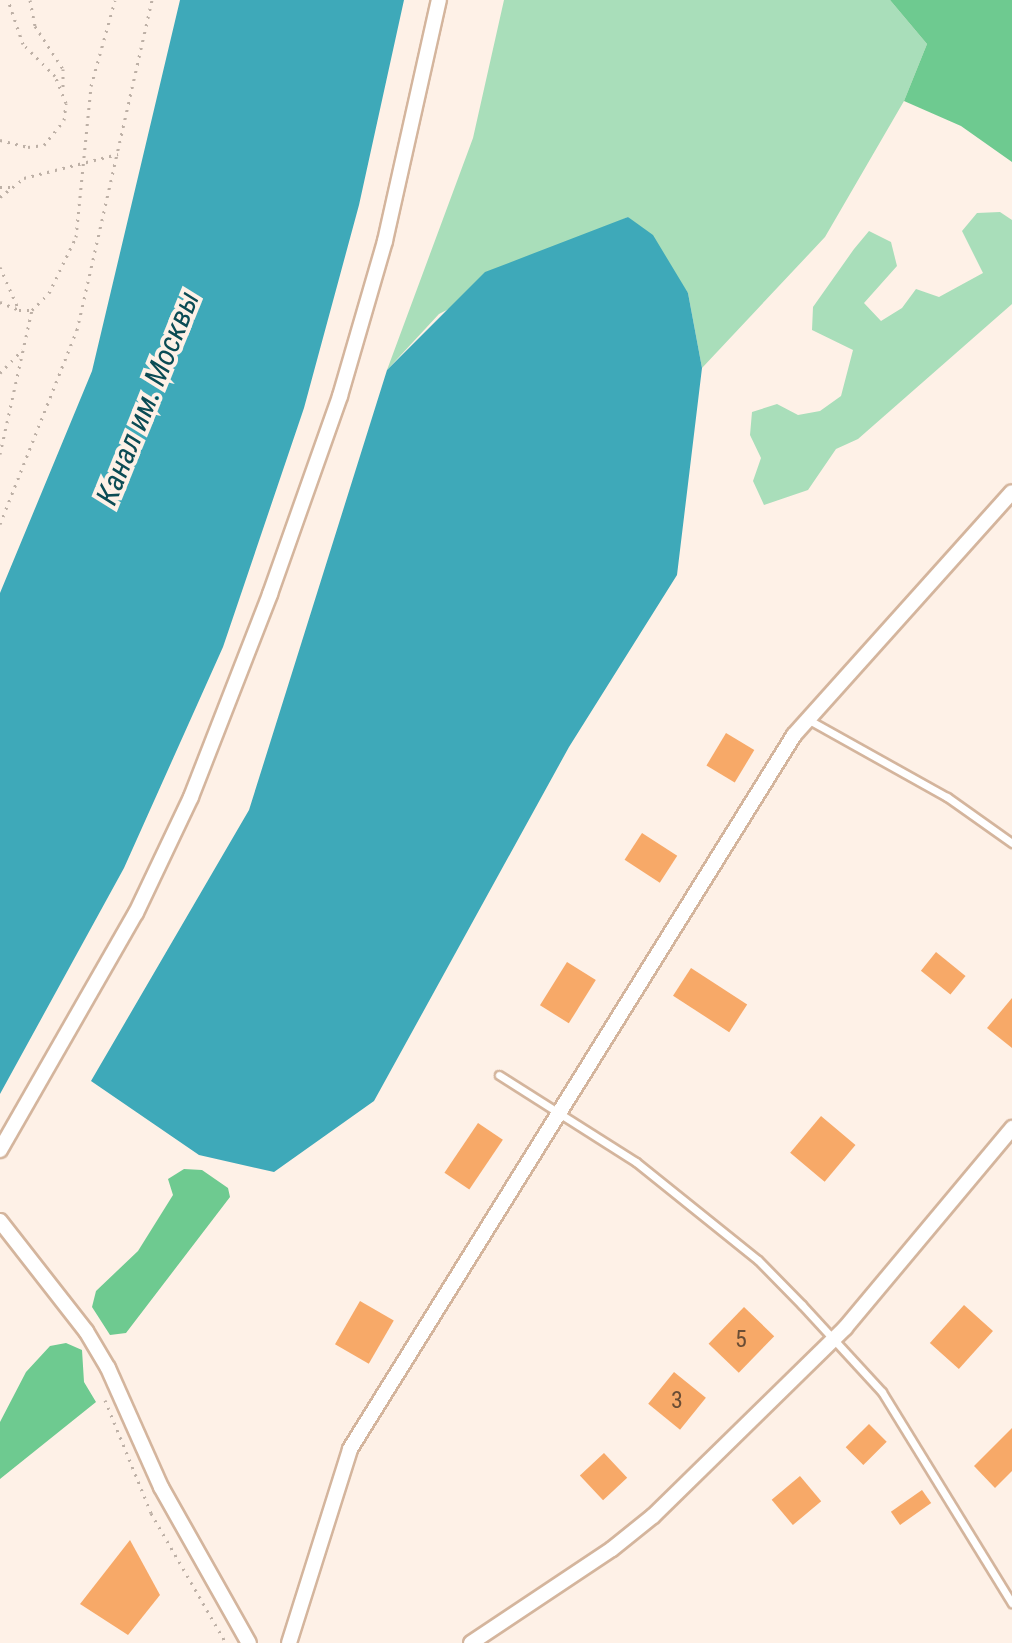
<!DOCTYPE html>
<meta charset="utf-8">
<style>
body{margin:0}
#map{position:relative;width:1012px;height:1643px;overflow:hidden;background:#fef1e7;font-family:"Roboto Condensed",sans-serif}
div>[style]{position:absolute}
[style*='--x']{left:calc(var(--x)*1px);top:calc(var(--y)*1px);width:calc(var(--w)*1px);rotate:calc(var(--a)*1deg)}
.green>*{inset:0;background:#a9deba}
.forest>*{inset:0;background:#6eca90}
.water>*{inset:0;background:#3ea9b9}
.building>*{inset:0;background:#f7a968;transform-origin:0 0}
.path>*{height:3px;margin-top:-1.5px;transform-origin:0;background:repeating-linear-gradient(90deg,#bdb0a6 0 2px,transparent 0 8px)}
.roads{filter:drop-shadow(2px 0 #d4b59d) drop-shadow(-2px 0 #d4b59d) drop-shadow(0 2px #d4b59d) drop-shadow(0 -2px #d4b59d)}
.lane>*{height:7px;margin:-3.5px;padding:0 3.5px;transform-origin:3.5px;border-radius:3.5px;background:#fff}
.street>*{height:14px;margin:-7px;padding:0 7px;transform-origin:7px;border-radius:7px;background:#fff}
span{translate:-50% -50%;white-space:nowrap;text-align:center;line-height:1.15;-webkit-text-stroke:8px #fef1e7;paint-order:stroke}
.number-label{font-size:24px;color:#6a4d35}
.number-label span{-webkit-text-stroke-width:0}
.water-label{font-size:30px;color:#0b4b54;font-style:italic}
</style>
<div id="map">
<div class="green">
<i style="clip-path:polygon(504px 0,890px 0,927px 44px,904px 101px,825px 237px,702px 368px,688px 293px,628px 217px,439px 314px,387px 370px,473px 138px)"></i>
<i style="clip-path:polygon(1000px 212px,1012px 220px,1012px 304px,858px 439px,836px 449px,808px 490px,764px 505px,753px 481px,761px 458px,750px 435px,752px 412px,777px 404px,798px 415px,820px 411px,841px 396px,853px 350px,812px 330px,813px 307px,854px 249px,869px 231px,891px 242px,897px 266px,864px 303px,881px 321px,902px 308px,916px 289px,939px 297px,983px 273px,962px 231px,977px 213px)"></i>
</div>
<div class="forest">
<i style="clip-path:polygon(890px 0,1012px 0,1012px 162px,961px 126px,904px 101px,927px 44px)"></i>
<i style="clip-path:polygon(184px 1169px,202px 1170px,228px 1188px,230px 1197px,126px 1333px,110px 1335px,92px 1307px,96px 1291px,138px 1251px,173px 1195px,168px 1179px)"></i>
<i style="clip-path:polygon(66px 1343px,82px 1350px,84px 1382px,96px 1402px,0 1479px,0 1422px,26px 1372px,50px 1346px)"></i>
</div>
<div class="water">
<i style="clip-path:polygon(180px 0,404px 0,359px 205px,304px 408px,223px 647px,124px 868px,0 1094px,0 593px,92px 371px)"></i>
<i style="clip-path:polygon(628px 217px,653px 235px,688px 293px,702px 368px,677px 575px,569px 747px,374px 1101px,274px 1172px,199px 1155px,91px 1081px,249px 810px,387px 370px,485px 272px)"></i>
</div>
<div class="building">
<i style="left:726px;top:733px;width:33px;height:38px;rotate:31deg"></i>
<i style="left:642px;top:833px;width:42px;height:32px;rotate:33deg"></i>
<i style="left:936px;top:952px;width:38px;height:24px;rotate:39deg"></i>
<i style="left:567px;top:962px;width:34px;height:51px;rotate:32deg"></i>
<i style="left:691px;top:968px;width:67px;height:33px;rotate:33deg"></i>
<i style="clip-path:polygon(1012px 998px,1012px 1048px,987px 1028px)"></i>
<i style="left:821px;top:1116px;width:45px;height:48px;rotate:40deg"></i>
<i style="left:478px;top:1123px;width:30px;height:60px;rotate:34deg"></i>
<i style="left:360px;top:1301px;width:39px;height:50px;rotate:30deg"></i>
<i style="left:964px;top:1305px;width:39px;height:51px;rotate:42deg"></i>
<i style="left:744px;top:1307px;width:42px;height:51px;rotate:44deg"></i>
<i style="left:674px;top:1372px;width:41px;height:41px;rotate:39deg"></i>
<i style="left:869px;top:1424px;width:25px;height:33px;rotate:45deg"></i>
<i style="clip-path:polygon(1012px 1428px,1012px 1471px,995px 1488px,974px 1466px)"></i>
<i style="left:604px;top:1453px;width:34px;height:33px;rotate:47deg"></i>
<i style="left:800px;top:1476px;width:33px;height:37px;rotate:50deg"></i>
<i style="left:922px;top:1490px;width:16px;height:38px;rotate:55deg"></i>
<i style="clip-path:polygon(130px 1540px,160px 1595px,128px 1635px,80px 1604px)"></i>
</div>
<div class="path">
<i style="--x:30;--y:0;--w:26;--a:79"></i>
<i style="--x:35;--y:26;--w:51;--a:56.9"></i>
<i style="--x:63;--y:69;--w:19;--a:90"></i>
<i style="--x:0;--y:140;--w:29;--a:14"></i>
<i style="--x:28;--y:147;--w:16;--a:-7"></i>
<i style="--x:44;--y:145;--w:32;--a:-51"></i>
<i style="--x:64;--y:120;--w:17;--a:-83"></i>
<i style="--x:66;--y:103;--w:29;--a:-112"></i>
<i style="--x:55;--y:76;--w:45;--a:-135"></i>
<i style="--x:23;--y:44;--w:46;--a:-108.8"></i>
<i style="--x:0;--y:187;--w:12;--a:0"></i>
<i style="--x:0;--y:197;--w:31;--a:-38"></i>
<i style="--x:24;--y:178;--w:97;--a:-14.3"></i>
<i style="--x:0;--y:267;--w:47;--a:66.2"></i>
<i style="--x:19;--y:310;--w:13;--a:0"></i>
<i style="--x:0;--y:302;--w:21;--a:23"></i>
<i style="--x:0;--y:373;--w:32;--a:-46"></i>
<i style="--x:0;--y:454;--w:148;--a:-77.5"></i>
<i style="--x:32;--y:310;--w:24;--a:-45"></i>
<i style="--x:49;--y:293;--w:62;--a:-64.3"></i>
<i style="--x:76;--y:237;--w:152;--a:-84.3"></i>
<i style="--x:91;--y:86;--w:89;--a:-74.4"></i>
<i style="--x:0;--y:524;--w:209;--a:-68.4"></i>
<i style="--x:77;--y:330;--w:338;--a:-77.2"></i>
<i style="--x:105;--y:1400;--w:122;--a:67.8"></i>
<i style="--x:151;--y:1513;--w:150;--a:60"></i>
</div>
<div class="roads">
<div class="lane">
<i style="--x:809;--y:720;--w:158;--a:29.2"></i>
<i style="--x:947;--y:797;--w:80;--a:35.3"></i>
<i style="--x:499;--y:1075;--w:162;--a:32.4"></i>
<i style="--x:636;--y:1162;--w:156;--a:38.8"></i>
<i style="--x:758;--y:1260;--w:63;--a:45.6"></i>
<i style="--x:802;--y:1305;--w:118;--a:47.4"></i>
<i style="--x:882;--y:1392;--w:248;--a:58.4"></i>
</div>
<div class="street">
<i style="--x:0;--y:1150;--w:273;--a:-60.2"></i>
<i style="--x:136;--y:913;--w:128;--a:-64.6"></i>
<i style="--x:191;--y:797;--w:218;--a:-68.7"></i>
<i style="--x:270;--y:594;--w:210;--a:-70.5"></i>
<i style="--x:340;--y:396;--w:161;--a:-73.8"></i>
<i style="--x:385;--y:241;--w:247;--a:-77.4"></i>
<i style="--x:0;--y:1221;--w:140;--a:52"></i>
<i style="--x:86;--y:1331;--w:43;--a:59.3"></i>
<i style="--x:108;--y:1368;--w:130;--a:66"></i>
<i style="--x:161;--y:1487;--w:179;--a:60.6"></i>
<i style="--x:289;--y:1643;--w:203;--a:-72.5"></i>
<i style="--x:350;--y:1449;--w:841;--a:-58.12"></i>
<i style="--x:794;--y:735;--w:326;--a:-48.1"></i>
<i style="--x:471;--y:1643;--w:169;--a:-33.7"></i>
<i style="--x:612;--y:1549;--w:53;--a:-38.8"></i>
<i style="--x:653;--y:1516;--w:269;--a:-44.4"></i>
<i style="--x:845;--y:1328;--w:261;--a:-50.1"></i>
</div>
</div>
<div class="number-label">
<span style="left:741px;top:1340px">5</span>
<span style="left:677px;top:1401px">3</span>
</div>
<div class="water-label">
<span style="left:148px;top:398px;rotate:-68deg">Канал им. Москвы</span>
</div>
</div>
